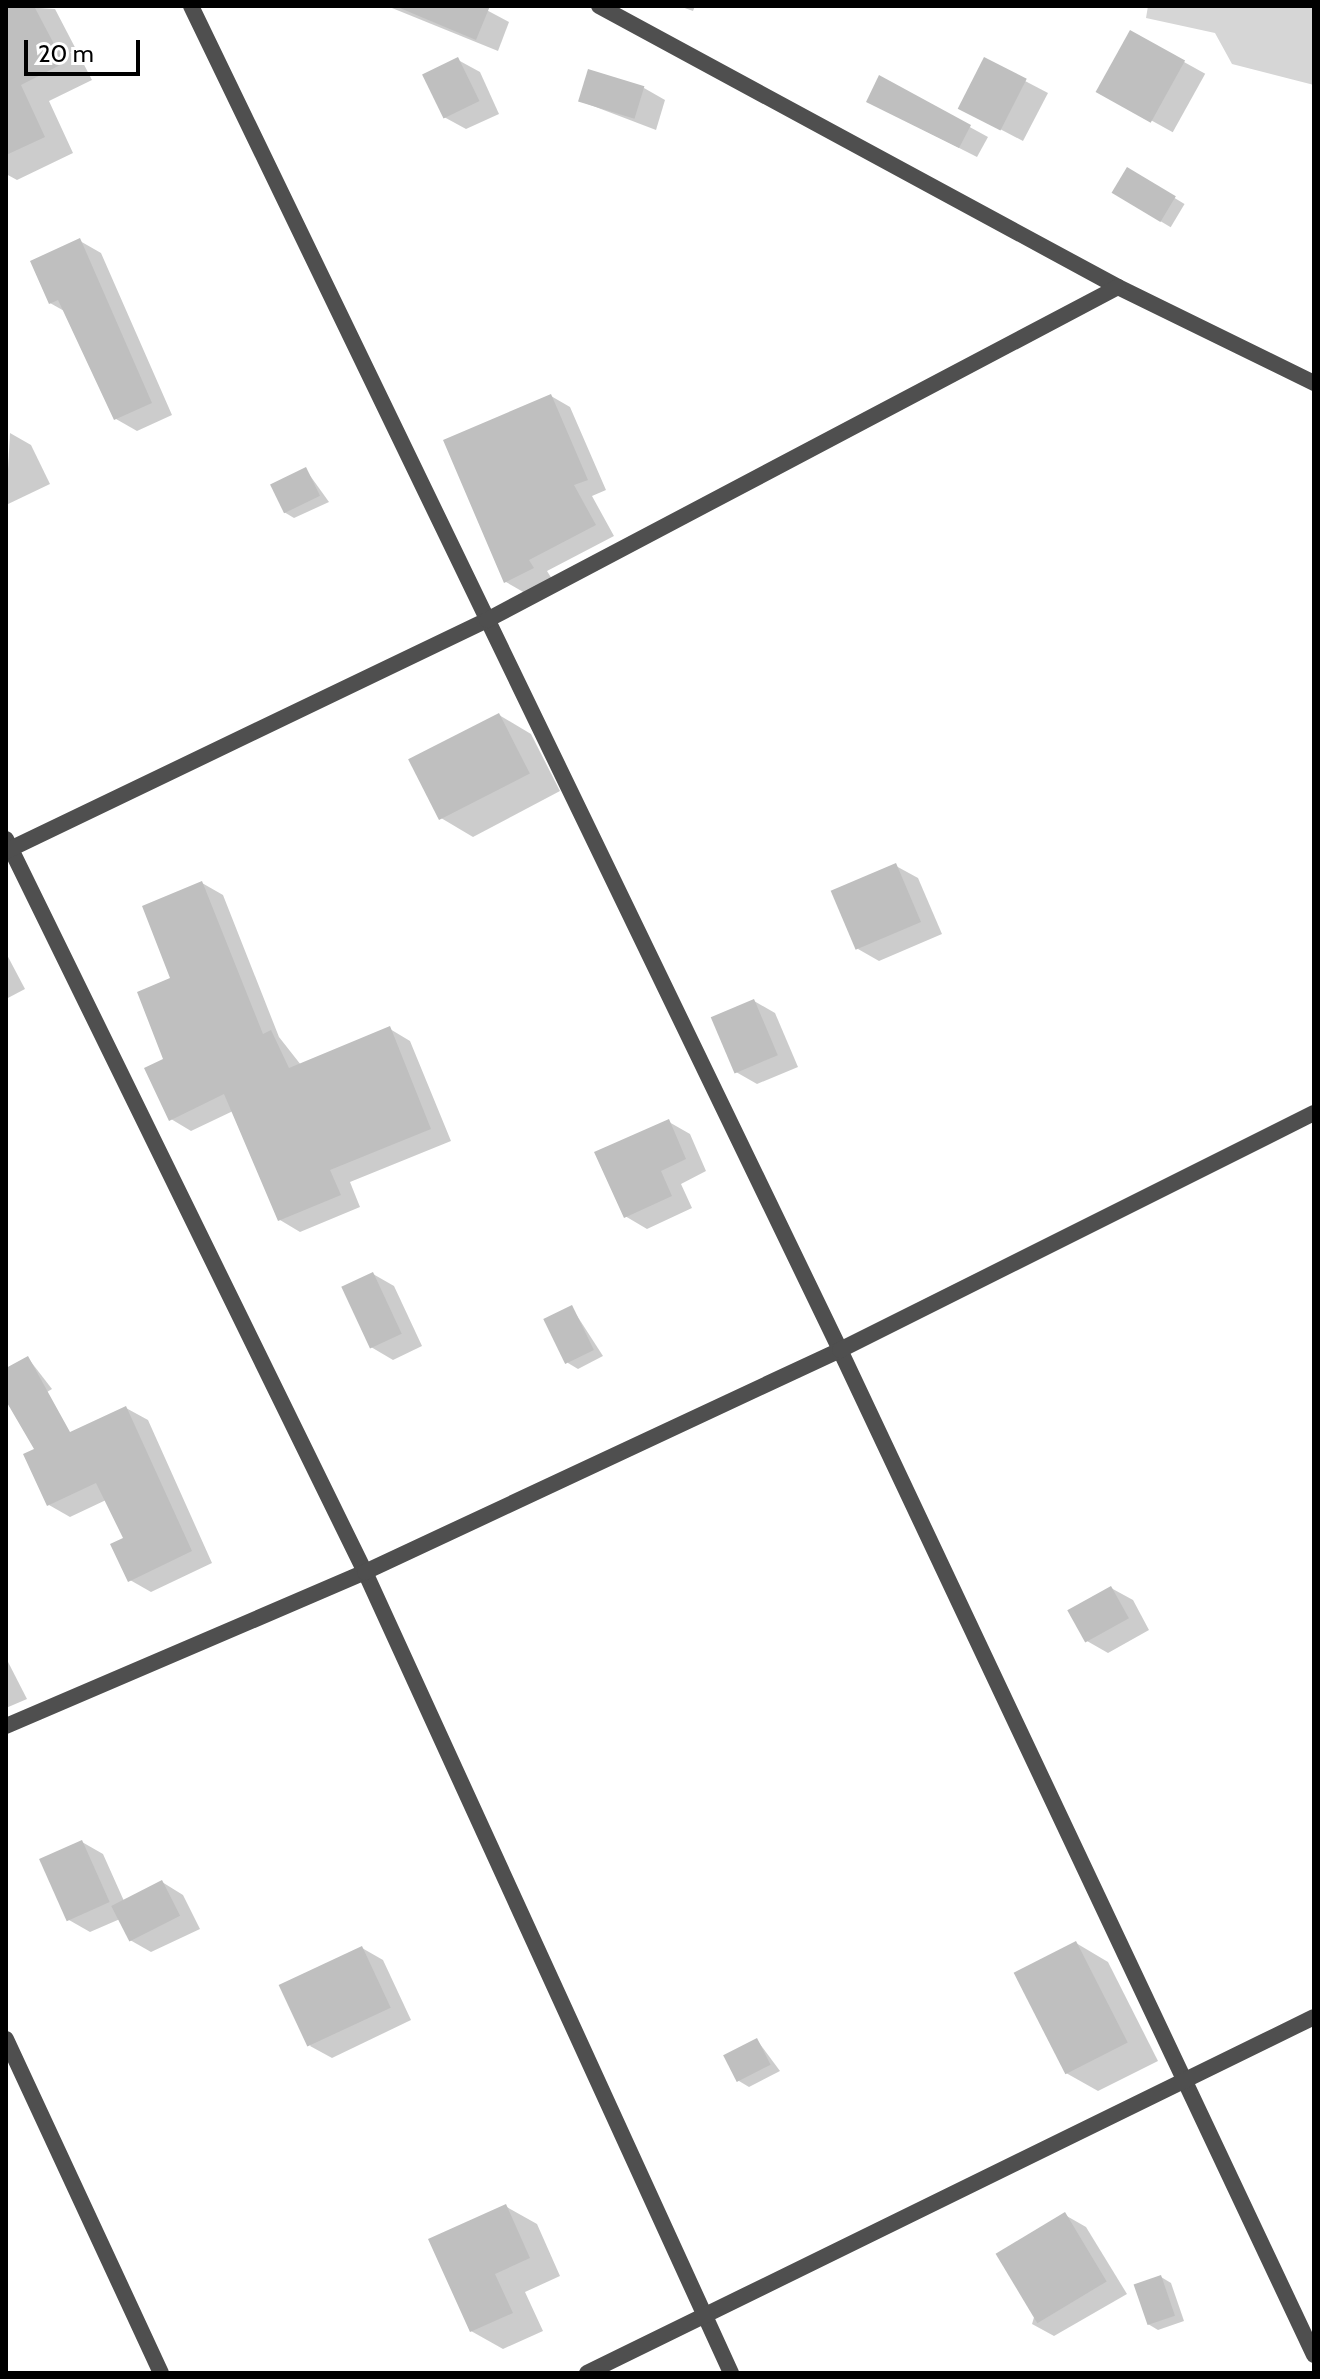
<!DOCTYPE html>
<style>
body{margin:0}
#map{position:relative;width:1320px;height:2379px;overflow:hidden;background:#fff;font-family:Cabin,sans-serif}
div>[style]{position:absolute}
[style*='--x']{left:calc(var(--x)*1px);top:calc(var(--y)*1px);width:calc(var(--w)*1px);rotate:calc(var(--a)*1deg)}
.green>*{inset:0;background:#d6d6d6}
.shadow>*{inset:0;background:#0003;transform-origin:0 0}
.building>*{inset:0;background:#bfbfbf;transform-origin:0 0}
.street>*{height:16px;margin:-8px;padding:0 8px;transform-origin:8px;border-radius:8px;background:#4f4f4f}
span{translate:-50% -50%;white-space:nowrap;text-align:center;line-height:1.15;-webkit-text-stroke:6px #fff;paint-order:stroke}
.frame{position:absolute;inset:0;border:8px solid #000;pointer-events:none}
.scale{position:absolute;left:24px;top:40px;width:116px;height:36px;box-sizing:border-box;border:4px solid #000;border-top:0;padding-left:10px;font-size:24px;line-height:28px;white-space:nowrap;color:#000;-webkit-text-stroke:6px #fff;paint-order:stroke}
</style>
<div id="map">
<div class="green">
<i style="clip-path:polygon(1148px 6px,1314px 6px,1314px 85px,1232px 64px,1215px 33px,1146px 18px)"></i>
</div>
<div class="shadow">
<i style="clip-path:polygon(6px 6px,55px 9px,92px 80px,49px 101px,73px 153px,17px 180px,6px 174px)"></i>
<i style="clip-path:polygon(387px 6px,479px 6px,509px 22px,498px 51px)"></i>
<i style="clip-path:polygon(679px 6px,695px 6px,693px 11px)"></i>
<i style="left:1130px;top:32px;width:86px;height:67px;rotate:29deg"></i>
<i style="clip-path:polygon(458px 60px,480px 72px,499px 114px,466px 129px,444px 117px)"></i>
<i style="clip-path:polygon(985px 60px,1048px 93px,1023px 141px,981px 119px)"></i>
<i style="clip-path:polygon(880px 78px,988px 137px,977px 157px,886px 111px)"></i>
<i style="clip-path:polygon(644px 88px,665px 100px,656px 130px,580px 101px)"></i>
<i style="left:1128px;top:170px;width:66px;height:27px;rotate:31deg"></i>
<i style="clip-path:polygon(80px 241px,101px 253px,172px 415px,137px 431px,116px 419px,66px 312px,50px 303px)"></i>
<i style="clip-path:polygon(551px 396px,570px 407px,606px 490px,592px 496px,614px 536px,547px 571px,552px 579px,525px 593px,506px 582px)"></i>
<i style="clip-path:polygon(10px 433px,31px 445px,50px 484px,6px 505px)"></i>
<i style="clip-path:polygon(306px 470px,329px 502px,294px 518px,284px 512px)"></i>
<i style="clip-path:polygon(499px 715px,531px 734px,560px 791px,473px 837px,441px 818px)"></i>
<i style="clip-path:polygon(896px 866px,918px 878px,942px 934px,879px 961px,858px 949px)"></i>
<i style="clip-path:polygon(202px 883px,223px 895px,279px 1037px,301px 1065px,390px 1029px,410px 1041px,451px 1141px,350px 1182px,360px 1207px,300px 1232px,280px 1220px,233px 1111px,191px 1131px,171px 1119px,165px 1060px,173px 980px)"></i>
<i style="clip-path:polygon(6px 953px,25px 989px,6px 999px)"></i>
<i style="clip-path:polygon(754px 1001px,775px 1013px,798px 1067px,757px 1084px,736px 1072px)"></i>
<i style="clip-path:polygon(669px 1122px,690px 1134px,706px 1171px,681px 1184px,692px 1208px,647px 1229px,625px 1216px)"></i>
<i style="clip-path:polygon(373px 1274px,394px 1286px,422px 1346px,393px 1360px,371px 1347px)"></i>
<i style="clip-path:polygon(572px 1308px,603px 1356px,578px 1369px,568px 1363px)"></i>
<i style="clip-path:polygon(28px 1358px,52px 1389px,19px 1409px,6px 1397px,6px 1371px)"></i>
<i style="clip-path:polygon(126px 1408px,148px 1420px,212px 1563px,151px 1592px,130px 1580px,125px 1539px,106px 1500px,70px 1517px,49px 1505px)"></i>
<i style="clip-path:polygon(1111px 1588px,1133px 1600px,1149px 1630px,1108px 1653px,1087px 1641px)"></i>
<i style="clip-path:polygon(6px 1658px,27px 1699px,6px 1708px)"></i>
<i style="clip-path:polygon(82px 1842px,103px 1854px,124px 1901px,162px 1882px,183px 1895px,200px 1929px,151px 1952px,130px 1940px,120px 1919px,90px 1932px,69px 1920px)"></i>
<i style="clip-path:polygon(1076px 1943px,1108px 1962px,1158px 2061px,1098px 2091px,1066px 2073px)"></i>
<i style="clip-path:polygon(362px 1948px,383px 1960px,411px 2020px,332px 2058px,310px 2046px)"></i>
<i style="clip-path:polygon(757px 2040px,780px 2071px,749px 2087px,739px 2081px)"></i>
<i style="clip-path:polygon(505px 2206px,537px 2224px,560px 2276px,525px 2292px,543px 2331px,503px 2349px,471px 2331px)"></i>
<i style="clip-path:polygon(1065px 2215px,1086px 2227px,1127px 2294px,1054px 2336px,1032px 2324px)"></i>
<i style="clip-path:polygon(1161px 2277px,1171px 2283px,1184px 2321px,1158px 2330px,1148px 2324px)"></i>
</div>
<div class="building">
<i style="clip-path:polygon(6px 6px,34px 6px,64px 63px,21px 85px,45px 137px,6px 155px)"></i>
<i style="clip-path:polygon(395px 6px,490px 6px,476px 40px)"></i>
<i style="left:1130px;top:30px;width:63px;height:71px;rotate:29deg"></i>
<i style="left:458px;top:57px;width:49px;height:40px;rotate:64deg"></i>
<i style="left:984px;top:57px;width:48px;height:58px;rotate:27deg"></i>
<i style="left:588px;top:69px;width:59px;height:34px;rotate:17deg"></i>
<i style="clip-path:polygon(879px 75px,971px 125px,959px 148px,866px 102px)"></i>
<i style="left:1127px;top:167px;width:57px;height:30px;rotate:31deg"></i>
<i style="clip-path:polygon(80px 238px,152px 403px,114px 420px,58px 300px,49px 304px,30px 261px)"></i>
<i style="clip-path:polygon(551px 394px,588px 480px,574px 485px,596px 525px,529px 560px,534px 568px,504px 583px,443px 440px)"></i>
<i style="left:306px;top:467px;width:32px;height:40px;rotate:64deg"></i>
<i style="left:499px;top:713px;width:68px;height:102px;rotate:63deg"></i>
<i style="left:896px;top:863px;width:64px;height:71px;rotate:67deg"></i>
<i style="clip-path:polygon(202px 881px,263px 1034px,271px 1030px,289px 1068px,390px 1026px,431px 1129px,330px 1170px,341px 1195px,278px 1221px,224px 1094px,169px 1121px,144px 1068px,163px 1059px,137px 992px,170px 978px,142px 906px)"></i>
<i style="left:754px;top:999px;width:61px;height:47px;rotate:67deg"></i>
<i style="clip-path:polygon(669px 1119px,686px 1159px,661px 1171px,672px 1196px,624px 1218px,594px 1152px)"></i>
<i style="left:373px;top:1272px;width:68px;height:35px;rotate:65deg"></i>
<i style="left:572px;top:1305px;width:50px;height:32px;rotate:64deg"></i>
<i style="clip-path:polygon(28px 1356px,70px 1432px,126px 1406px,192px 1551px,128px 1582px,110px 1544px,123px 1538px,96px 1483px,47px 1506px,23px 1454px,34px 1449px,6px 1401px,6px 1368px)"></i>
<i style="left:1111px;top:1586px;width:37px;height:50px;rotate:61deg"></i>
<i style="left:82px;top:1840px;width:68px;height:47px;rotate:66deg"></i>
<i style="left:162px;top:1880px;width:40px;height:57px;rotate:63deg"></i>
<i style="left:1076px;top:1941px;width:114px;height:70px;rotate:63deg"></i>
<i style="left:362px;top:1946px;width:68px;height:92px;rotate:65deg"></i>
<i style="left:757px;top:2038px;width:30px;height:38px;rotate:63deg"></i>
<i style="clip-path:polygon(506px 2204px,530px 2258px,495px 2274px,513px 2313px,470px 2332px,428px 2239px)"></i>
<i style="left:1065px;top:2212px;width:81px;height:81px;rotate:59deg"></i>
<i style="left:1161px;top:2275px;width:43px;height:29px;rotate:71deg"></i>
</div>
<div class="street">
<i style="--x:191;--y:6;--w:1492;--a:64.22"></i>
<i style="--x:840;--y:1350;--w:1111;--a:64.75"></i>
<i style="--x:599;--y:6;--w:590;--a:28.43"></i>
<i style="--x:1118;--y:287;--w:218;--a:26.1"></i>
<i style="--x:6;--y:839;--w:816;--a:63.91"></i>
<i style="--x:365;--y:1572;--w:881;--a:65.44"></i>
<i style="--x:6;--y:851;--w:534;--a:-25.65"></i>
<i style="--x:487;--y:620;--w:713;--a:-27.82"></i>
<i style="--x:6;--y:1726;--w:391;--a:-23.2"></i>
<i style="--x:365;--y:1572;--w:524;--a:-25.05"></i>
<i style="--x:840;--y:1350;--w:530;--a:-26.57"></i>
<i style="--x:6;--y:2039;--w:368;--a:65.1"></i>
<i style="--x:587;--y:2373;--w:809;--a:-26.09"></i>
</div>
<div class="frame"></div>
<div class="scale">20 m</div>
</div>
